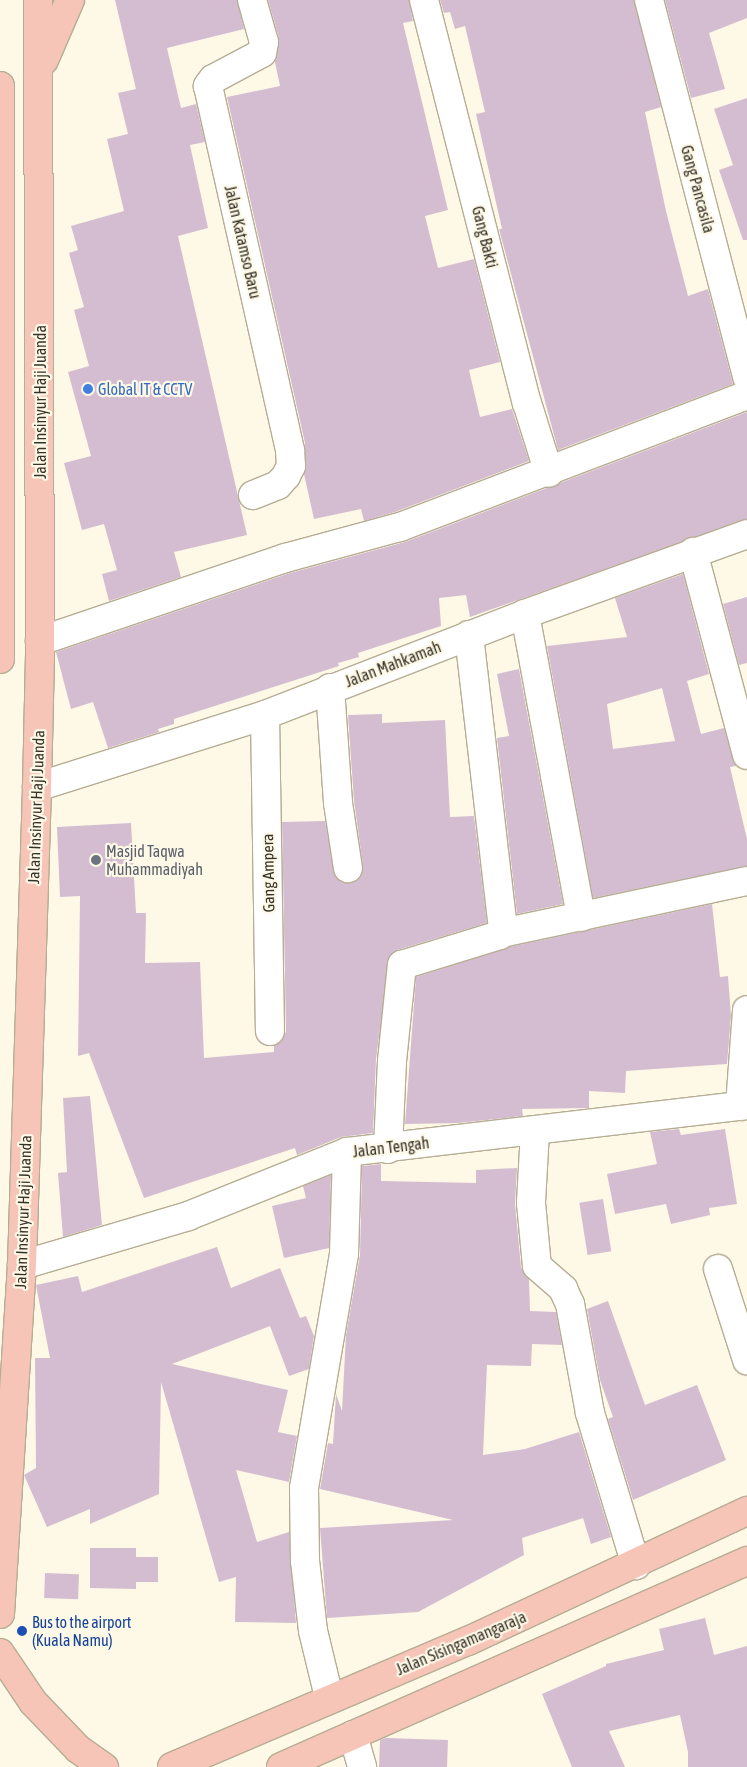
<!DOCTYPE html>
<style>
body{margin:0}
#map{position:relative;width:747px;height:1767px;overflow:hidden;background:#fef8e7;font-family:"Asap Condensed",sans-serif}
div>[style]{position:absolute}
[style*='--x']{left:calc(var(--x)*1px);top:calc(var(--y)*1px);width:calc(var(--w)*1px);rotate:calc(var(--a)*1deg)}
.building>*{inset:0;background:#d5bdd1;transform-origin:0 0}
.roads{filter:drop-shadow(1px 0 #b6ad93) drop-shadow(-1px 0 #b6ad93) drop-shadow(0 1px #b6ad93) drop-shadow(0 -1px #b6ad93)}
.minor>*{height:28px;margin:-14px;padding:0 14px;transform-origin:14px;border-radius:14px;background:#fff}
.major>*{height:28px;margin:-14px;padding:0 14px;transform-origin:14px;border-radius:14px;background:#f6c5b8}
.dots>*{width:14px;height:14px;translate:-50% -50%;box-sizing:border-box;border:2px solid #fef8e7;border-radius:50%}
span{translate:-50% -50%;white-space:nowrap;text-align:center;line-height:1.15;-webkit-text-stroke:4.5px #fef8e7;paint-order:stroke}
.street-label{font-size:16px;color:#363227}
.shop-label{font-size:16px;color:#366cbe}
.left{translate:0 -50%;text-align:left}
.worship-label{font-size:16px;color:#5b616d}
.transit-label{font-size:16px;color:#164399}
</style>
<div id="map">
<div class="building">
<i style="clip-path:polygon(115px 0,237px 0,244px 29px,167px 48px,181px 108px,196px 104px,205px 142px,190px 145px,208px 228px,178px 236px,247px 535px,174px 552px,181px 577px,109px 601px,102px 574px,117px 570px,104px 524px,82px 530px,64px 463px,91px 456px,68px 372px,89px 366px,74px 310px,84px 307px,69px 253px,78px 250px,71px 226px,124px 211px,107px 139px,128px 134px,118px 93px,136px 89px)"></i>
<i style="clip-path:polygon(268px 0,409px 0,413px 21px,403px 23px,448px 210px,425px 216px,438px 268px,474px 259px,500px 362px,469px 370px,480px 417px,512px 409px,529px 461px,395px 512px,364px 521px,361px 509px,314px 519px,304px 474px,305px 443px,227px 97px,280px 86px,275px 62px,279px 38px)"></i>
<i style="clip-path:polygon(440px 0,634px 0,661px 107px,645px 112px,666px 211px,688px 296px,708px 289px,733px 384px,558px 450px,499px 229px,502px 229px,476px 114px,485px 112px,465px 26px,455px 29px,450px 12px,444px 13px)"></i>
<i style="clip-path:polygon(665px 0,747px 0,747px 18px,709px 33px,725px 89px,691px 98px)"></i>
<i style="clip-path:polygon(747px 98px,747px 240px,743px 240px,719px 170px,733px 165px,714px 109px)"></i>
<i style="clip-path:polygon(747px 412px,747px 519px,470px 617px,466px 595px,439px 598px,441px 626px,358px 653px,359px 657px,338px 663px,339px 666px,174px 719px,174px 724px,158px 729px,159px 732px,108px 748px,93px 702px,71px 709px,56px 652px,290px 573px,405px 542px)"></i>
<i style="clip-path:polygon(evenodd,683px 574px,709px 674px,687px 681px,701px 734px,724px 728px,736px 766px,730px 767px,747px 839px,747px 866px,593px 898px,547px 646px,627px 637px,615px 598px,683px 574px,662px 688px,675px 741px,613px 749px,607px 704px,662px 688px)"></i>
<i style="clip-path:polygon(747px 597px,747px 663px,739px 665px,723px 604px)"></i>
<i style="clip-path:polygon(519px 669px,563px 904px,517px 914px,497px 738px,509px 736px,497px 674px)"></i>
<i style="clip-path:polygon(382px 714px,382px 723px,445px 720px,450px 817px,474px 816px,487px 923px,397px 950px,390px 956px,376px 1059px,373px 1133px,341px 1137px,297px 1155px,295px 1148px,144px 1198px,89px 1053px,78px 1056px,80px 896px,60px 897px,57px 827px,131px 823px,136px 913px,146px 913px,145px 963px,200px 962px,204px 1058px,274px 1052px,274px 1046px,283px 1039px,286px 1031px,282px 822px,325px 821px,336px 877px,343px 883px,358px 880px,363px 866px,354px 801px,348px 715px)"></i>
<i style="clip-path:polygon(712px 904px,720px 977px,728px 976px,731px 1016px,727px 1064px,626px 1071px,625px 1093px,589px 1091px,589px 1108px,522px 1109px,523px 1116px,458px 1123px,405px 1124px,416px 977px,509px 947px)"></i>
<i style="clip-path:polygon(90px 1096px,102px 1225px,63px 1237px,58px 1173px,67px 1172px,63px 1098px)"></i>
<i style="clip-path:polygon(679px 1129px,681px 1135px,725px 1129px,737px 1204px,709px 1208px,710px 1215px,671px 1224px,666px 1204px,615px 1214px,607px 1174px,657px 1164px,650px 1132px)"></i>
<i style="clip-path:polygon(381px 1164px,381px 1181px,476px 1183px,476px 1170px,517px 1168px,515px 1204px,521px 1267px,529px 1280px,530px 1311px,556px 1312px,562px 1345px,532px 1344px,531px 1366px,487px 1365px,483px 1455px,525px 1449px,579px 1432px,611px 1537px,591px 1544px,583px 1518px,522px 1538px,524px 1555px,418px 1612px,327px 1618px,320px 1528px,453px 1520px,320px 1489px,328px 1443px,333px 1444px,336px 1394px,342px 1411px,346px 1335px,360px 1255px,362px 1166px)"></i>
<i style="clip-path:polygon(331px 1175px,329px 1248px,284px 1258px,272px 1206px,306px 1198px,303px 1186px)"></i>
<i style="left:603px;top:1199px;width:53px;height:24px;rotate:81deg"></i>
<i style="clip-path:polygon(217px 1247px,231px 1288px,280px 1268px,300px 1318px,306px 1316px,314px 1336px,309px 1369px,289px 1376px,270px 1326px,172px 1364px,288px 1390px,278px 1432px,297px 1436px,289px 1482px,236px 1470px,257px 1542px,289px 1532px,296px 1623px,235px 1622px,236px 1577px,219px 1582px,161px 1382px,159px 1494px,90px 1524px,90px 1509px,47px 1527px,24px 1475px,36px 1468px,35px 1358px,50px 1358px,36px 1285px,78px 1276px,82px 1292px)"></i>
<i style="clip-path:polygon(608px 1301px,645px 1405px,697px 1385px,726px 1460px,633px 1500px,608px 1419px,613px 1417px,600px 1380px,587px 1309px)"></i>
<i style="clip-path:polygon(90px 1548px,136px 1548px,136px 1557px,158px 1557px,158px 1582px,136px 1582px,136px 1589px,90px 1588px)"></i>
<i style="left:45px;top:1573px;width:34px;height:25px;rotate:2deg"></i>
<i style="clip-path:polygon(705px 1618px,714px 1655px,747px 1646px,747px 1767px,688px 1767px,688px 1752px,680px 1715px,609px 1731px,625px 1767px,572px 1767px,542px 1694px,606px 1666px,606px 1664px,664px 1650px,659px 1629px)"></i>
<i style="clip-path:polygon(386px 1738px,448px 1740px,447px 1767px,379px 1767px,380px 1740px)"></i>
</div>
<div class="roads">
<div class="minor">
<i style="--x:252;--y:0;--w:44;--a:74.1"></i>
<i style="--x:264;--y:42;--w:11;--a:100"></i>
<i style="--x:262;--y:53;--w:55;--a:152"></i>
<i style="--x:213;--y:79;--w:9;--a:126"></i>
<i style="--x:208;--y:86;--w:374;--a:77.3"></i>
<i style="--x:290;--y:451;--w:15;--a:86"></i>
<i style="--x:291;--y:466;--w:11;--a:117"></i>
<i style="--x:286;--y:476;--w:12;--a:132"></i>
<i style="--x:278;--y:485;--w:27;--a:158"></i>
<i style="--x:424;--y:0;--w:416;--a:75.7"></i>
<i style="--x:527;--y:403;--w:73;--a:72.6"></i>
<i style="--x:649;--y:0;--w:390;--a:75.4"></i>
<i style="--x:693;--y:552;--w:210;--a:75.1"></i>
<i style="--x:525;--y:614;--w:308;--a:79.5"></i>
<i style="--x:40;--y:641;--w:259;--a:-18.7"></i>
<i style="--x:285;--y:558;--w:119;--a:-15.1"></i>
<i style="--x:400;--y:527;--w:371;--a:-20.8"></i>
<i style="--x:330;--y:688;--w:115;--a:86"></i>
<i style="--x:338;--y:803;--w:66;--a:81.3"></i>
<i style="--x:265;--y:715;--w:316;--a:89.1"></i>
<i style="--x:37;--y:787;--w:239;--a:-17.5"></i>
<i style="--x:265;--y:715;--w:279;--a:-21.2"></i>
<i style="--x:525;--y:614;--w:236;--a:-19.8"></i>
<i style="--x:502;--y:933;--w:250;--a:-12"></i>
<i style="--x:740;--y:1106;--w:96;--a:-85.8"></i>
<i style="--x:535;--y:1131;--w:72;--a:93.2"></i>
<i style="--x:531;--y:1203;--w:63;--a:84.6"></i>
<i style="--x:537;--y:1266;--w:35;--a:41"></i>
<i style="--x:563;--y:1289;--w:17;--a:65"></i>
<i style="--x:570;--y:1304;--w:111;--a:79.6"></i>
<i style="--x:590;--y:1413;--w:159;--a:73.2"></i>
<i style="--x:388;--y:1149;--w:88;--a:-87.4"></i>
<i style="--x:392;--y:1061;--w:97;--a:-84.1"></i>
<i style="--x:402;--y:965;--w:102;--a:-17"></i>
<i style="--x:500;--y:935;--w:7;--a:-63"></i>
<i style="--x:503;--y:929;--w:296;--a:-96.6"></i>
<i style="--x:22;--y:1265;--w:173;--a:-16.4"></i>
<i style="--x:188;--y:1216;--w:171;--a:-21.9"></i>
<i style="--x:347;--y:1152;--w:403;--a:-6.7"></i>
<i style="--x:718;--y:1269;--w:96;--a:72.3"></i>
<i style="--x:329;--y:1697;--w:68;--a:-103.6"></i>
<i style="--x:313;--y:1631;--w:70;--a:-96.5"></i>
<i style="--x:305;--y:1561;--w:73;--a:-90.8"></i>
<i style="--x:304;--y:1488;--w:237;--a:-80.3"></i>
<i style="--x:344;--y:1254;--w:102;--a:-88.3"></i>
<i style="--x:353;--y:1735;--w:33;--a:74"></i>
</div>
<div class="major">
<i style="--x:44;--y:60;--w:65;--a:-66.6"></i>
<i style="--x:0;--y:86;--w:573;--a:90"></i>
<i style="--x:0;--y:1614;--w:350;--a:-86.4"></i>
<i style="--x:22;--y:1265;--w:478;--a:-88.2"></i>
<i style="--x:37;--y:787;--w:137;--a:-88.7"></i>
<i style="--x:40;--y:650;--w:650;--a:-90.18"></i>
<i style="--x:0;--y:1653;--w:59;--a:56"></i>
<i style="--x:33;--y:1702;--w:65;--a:46.2"></i>
<i style="--x:78;--y:1749;--w:32;--a:35"></i>
<i style="--x:172;--y:1767;--w:322;--a:-23.1"></i>
<i style="--x:468;--y:1641;--w:308;--a:-25"></i>
<i style="--x:281;--y:1767;--w:510;--a:-23.85"></i>
</div>
</div>
<div class="dots">
<i style="left:88px;top:389px;background:#3f7fe0"></i>
<i style="left:96px;top:860px;background:#6b7280"></i>
<i style="left:22px;top:1631px;background:#1a4fb4"></i>
</div>
<div class="street-label">
<span style="left:698px;top:189px;rotate:75deg">Gang Pancasila</span>
<span style="left:485px;top:237px;rotate:76deg">Gang Bakti</span>
<span style="left:243px;top:242px;rotate:77deg">Jalan Katamso Baru</span>
<span style="left:40px;top:402px;rotate:-90deg">Jalan Insinyur Haji Juanda</span>
<span style="left:393px;top:664px;rotate:-21deg">Jalan Mahkamah</span>
<span style="left:36px;top:807px;rotate:-88deg">Jalan Insinyur Haji Juanda</span>
<span style="left:268px;top:873px;rotate:-91deg">Gang Ampera</span>
<span style="left:391px;top:1147px;rotate:-7deg">Jalan Tengah</span>
<span style="left:23px;top:1212px;rotate:-88deg">Jalan Insinyur Haji Juanda</span>
<span style="left:461px;top:1643px;rotate:-23deg">Jalan Sisingamangaraja</span>
</div>
<div class="shop-label">
<span class="left" style="left:98px;top:389px">Global IT &amp; CCTV</span>
</div>
<div class="worship-label">
<span class="left" style="left:106px;top:860px">Masjid Taqwa<br>Muhammadiyah</span>
</div>
<div class="transit-label">
<span class="left" style="left:32px;top:1631px">Bus to the airport<br>(Kuala Namu)</span>
</div>
</div>
